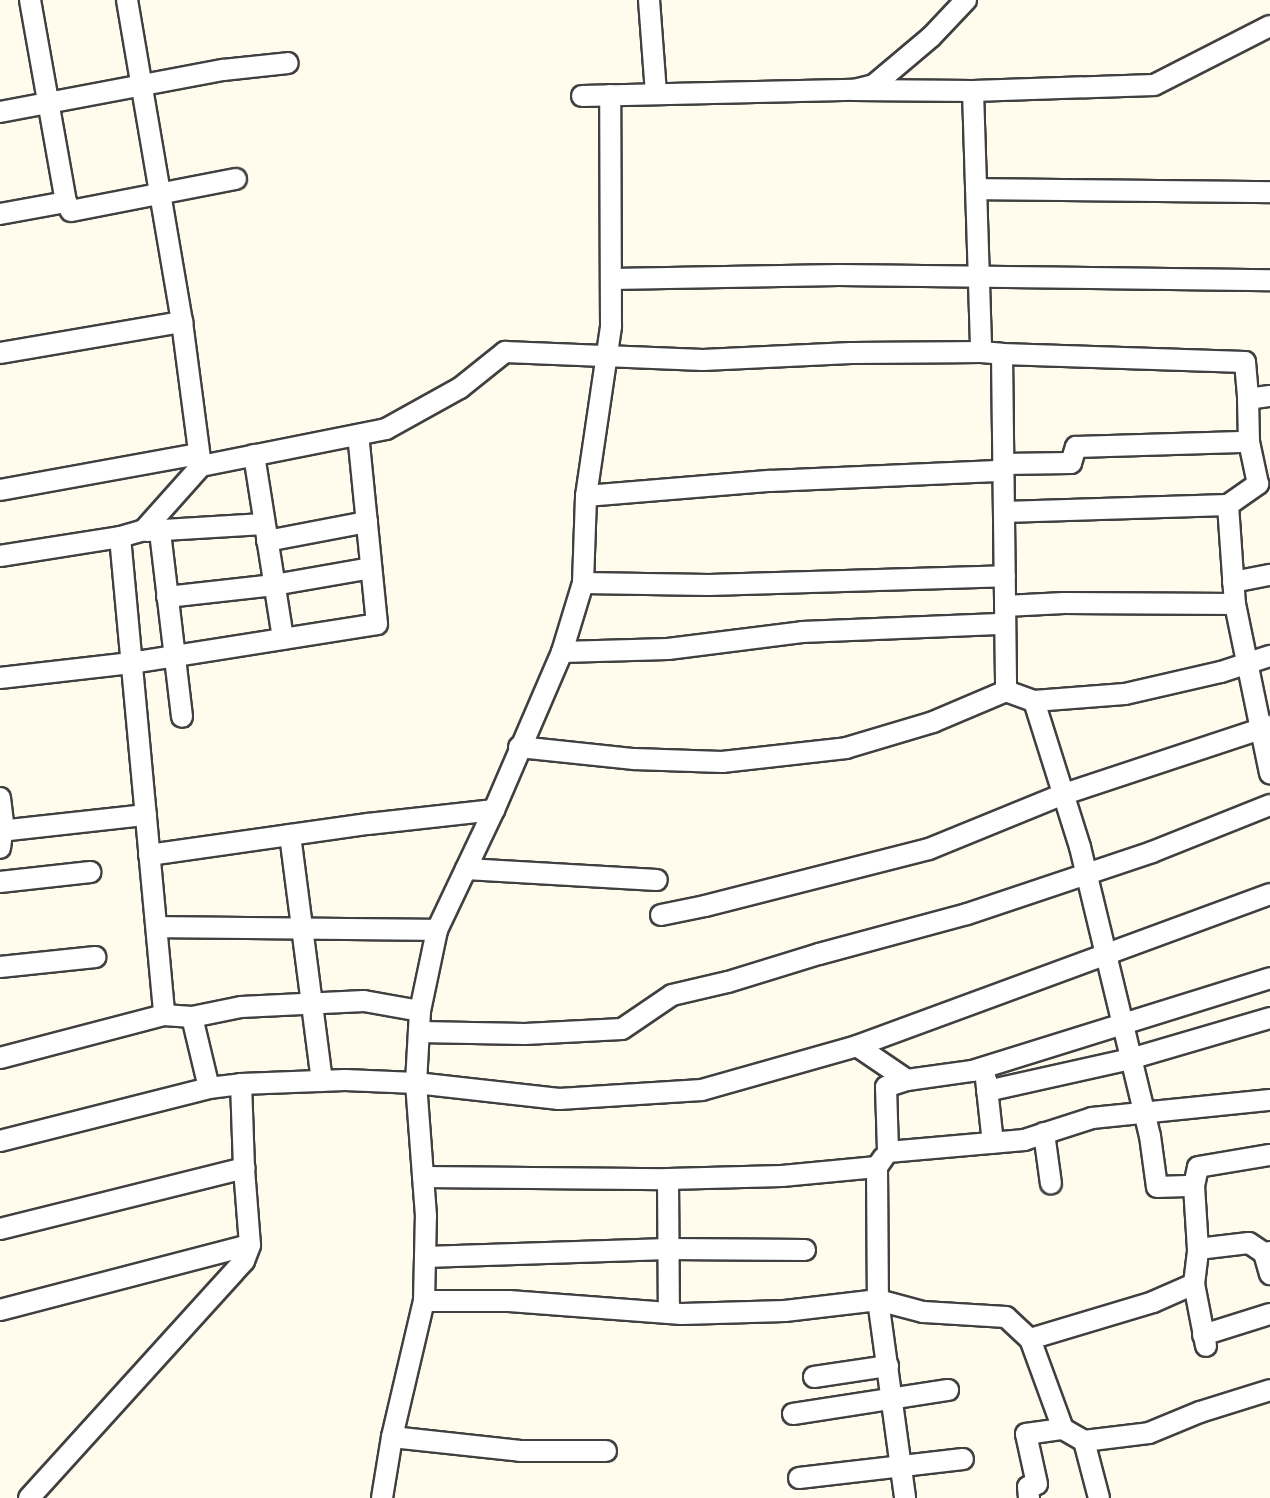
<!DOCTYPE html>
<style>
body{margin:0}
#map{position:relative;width:1270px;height:1498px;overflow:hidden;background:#fffced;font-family:"Source Serif 4",serif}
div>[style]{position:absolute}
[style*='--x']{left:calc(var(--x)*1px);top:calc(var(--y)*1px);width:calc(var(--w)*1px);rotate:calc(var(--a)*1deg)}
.roads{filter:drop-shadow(2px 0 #404040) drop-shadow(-2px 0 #404040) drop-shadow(0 2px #404040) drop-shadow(0 -2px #404040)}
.minor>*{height:20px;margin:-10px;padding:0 10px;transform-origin:10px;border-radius:10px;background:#fff}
span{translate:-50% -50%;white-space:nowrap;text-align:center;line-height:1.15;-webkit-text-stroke:6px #fff;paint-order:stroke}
</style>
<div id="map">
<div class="roads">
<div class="minor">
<i style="--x:30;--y:0;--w:205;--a:79.9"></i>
<i style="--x:127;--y:0;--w:327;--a:80.3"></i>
<i style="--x:182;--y:322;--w:145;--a:82.5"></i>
<i style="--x:649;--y:0;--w:93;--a:85.7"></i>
<i style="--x:854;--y:90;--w:119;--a:0.5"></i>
<i style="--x:973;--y:91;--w:181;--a:-1.9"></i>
<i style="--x:1154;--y:85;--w:130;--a:-27"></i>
<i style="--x:973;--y:91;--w:261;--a:88.2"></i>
<i style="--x:981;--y:352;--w:21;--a:5"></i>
<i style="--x:1002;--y:354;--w:337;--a:89.3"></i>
<i style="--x:1006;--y:691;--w:30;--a:20"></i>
<i style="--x:1034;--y:701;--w:153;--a:72.5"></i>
<i style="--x:1080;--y:847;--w:297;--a:76.4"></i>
<i style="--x:1150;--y:1136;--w:51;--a:82.2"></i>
<i style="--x:1157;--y:1187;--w:37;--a:-2"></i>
<i style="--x:1194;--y:1186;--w:63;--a:86.4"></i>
<i style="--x:1198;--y:1249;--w:51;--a:-6.7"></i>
<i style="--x:1249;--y:1243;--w:18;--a:34"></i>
<i style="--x:1264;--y:1253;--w:6;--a:-9"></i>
<i style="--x:582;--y:96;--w:272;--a:-1.3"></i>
<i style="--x:854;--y:90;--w:21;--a:-14"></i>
<i style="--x:874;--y:85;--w:75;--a:-40.1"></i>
<i style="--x:931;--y:37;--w:51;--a:-46.6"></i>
<i style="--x:0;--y:112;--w:227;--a:-10.7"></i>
<i style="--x:223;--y:70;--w:65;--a:-6.1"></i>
<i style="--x:976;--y:189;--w:294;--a:0.6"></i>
<i style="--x:0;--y:214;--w:67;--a:-10.3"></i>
<i style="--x:66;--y:202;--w:10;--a:61"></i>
<i style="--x:71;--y:211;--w:168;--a:-11"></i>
<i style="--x:611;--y:279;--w:228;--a:-1"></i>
<i style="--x:839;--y:275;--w:431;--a:0.7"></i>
<i style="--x:0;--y:353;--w:185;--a:-9.7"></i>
<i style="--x:1002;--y:354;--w:243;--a:1.9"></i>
<i style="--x:1245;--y:362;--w:37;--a:85"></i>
<i style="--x:1248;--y:399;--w:22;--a:-8"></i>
<i style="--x:254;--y:455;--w:186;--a:81"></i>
<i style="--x:1003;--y:464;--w:68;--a:-0.8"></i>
<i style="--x:1071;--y:463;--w:17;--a:-73"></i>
<i style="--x:1076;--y:447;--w:173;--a:-1.7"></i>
<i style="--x:1249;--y:442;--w:43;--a:-91.3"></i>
<i style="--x:0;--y:490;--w:202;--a:-10.3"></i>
<i style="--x:586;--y:496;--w:185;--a:-4.7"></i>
<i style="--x:770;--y:481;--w:233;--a:-2.5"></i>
<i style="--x:1228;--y:505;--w:99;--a:86"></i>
<i style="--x:1235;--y:604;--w:173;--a:78.3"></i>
<i style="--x:1004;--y:512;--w:224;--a:-1.8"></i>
<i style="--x:1228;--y:505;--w:37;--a:-35"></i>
<i style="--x:1258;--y:484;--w:43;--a:-102.1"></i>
<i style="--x:147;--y:531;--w:117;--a:-3.4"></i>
<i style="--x:160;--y:532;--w:186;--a:83.2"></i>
<i style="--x:120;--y:537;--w:480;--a:84.7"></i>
<i style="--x:164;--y:1015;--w:28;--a:4"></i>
<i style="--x:192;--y:1017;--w:73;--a:76.5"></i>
<i style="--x:267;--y:541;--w:102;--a:-10.8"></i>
<i style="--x:0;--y:556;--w:121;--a:-9"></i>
<i style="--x:120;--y:537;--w:25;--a:-16"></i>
<i style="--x:144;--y:530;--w:86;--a:-48.3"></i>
<i style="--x:201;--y:466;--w:189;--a:-11.3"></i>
<i style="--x:386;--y:429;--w:85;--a:-29"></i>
<i style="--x:460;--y:388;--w:58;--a:-38.7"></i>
<i style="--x:505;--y:352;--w:198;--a:2.3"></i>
<i style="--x:703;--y:360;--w:148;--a:-2.7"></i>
<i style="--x:851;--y:353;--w:130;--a:-0.4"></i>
<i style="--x:1233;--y:582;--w:38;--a:-11"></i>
<i style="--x:583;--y:583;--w:126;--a:0.9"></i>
<i style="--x:709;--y:585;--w:296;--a:-1.7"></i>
<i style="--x:167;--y:597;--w:108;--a:-6.4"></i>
<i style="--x:274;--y:585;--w:98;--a:-9.9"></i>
<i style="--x:1005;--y:606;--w:59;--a:-2.9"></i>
<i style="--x:1064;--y:603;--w:171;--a:0.3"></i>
<i style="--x:562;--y:652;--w:106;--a:-1.6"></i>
<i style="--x:668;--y:649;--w:135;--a:-7.2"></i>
<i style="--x:802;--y:632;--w:203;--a:-2.3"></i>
<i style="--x:0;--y:678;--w:132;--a:-6.5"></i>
<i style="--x:131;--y:663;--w:249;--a:-9"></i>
<i style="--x:377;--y:624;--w:190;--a:-95.7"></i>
<i style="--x:1034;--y:701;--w:91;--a:-4.4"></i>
<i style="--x:1125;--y:694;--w:98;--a:-12.9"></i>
<i style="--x:1221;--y:672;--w:52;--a:-18.1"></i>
<i style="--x:519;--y:747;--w:116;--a:6"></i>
<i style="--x:634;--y:759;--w:88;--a:2"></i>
<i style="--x:722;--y:762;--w:125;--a:-6.4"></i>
<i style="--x:846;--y:748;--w:91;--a:-16.6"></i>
<i style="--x:933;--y:722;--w:79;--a:-23"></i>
<i style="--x:0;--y:798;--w:26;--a:83"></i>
<i style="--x:3;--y:824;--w:24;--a:97"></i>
<i style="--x:0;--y:831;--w:147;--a:-6.3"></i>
<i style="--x:290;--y:835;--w:248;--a:82.6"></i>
<i style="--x:149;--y:855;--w:221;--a:-8.1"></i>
<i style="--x:368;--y:824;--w:127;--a:-6.3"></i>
<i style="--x:466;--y:869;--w:191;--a:3.3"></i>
<i style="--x:0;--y:882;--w:91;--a:-6.3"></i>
<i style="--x:661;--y:915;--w:45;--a:-11.6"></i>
<i style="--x:705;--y:906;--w:231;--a:-14.3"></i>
<i style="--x:929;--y:849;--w:146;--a:-22.2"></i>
<i style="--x:1064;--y:794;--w:217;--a:-18.3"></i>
<i style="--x:157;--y:927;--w:280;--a:0.6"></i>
<i style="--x:0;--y:967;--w:96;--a:-6"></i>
<i style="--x:192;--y:1017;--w:50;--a:-11.5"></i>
<i style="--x:241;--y:1007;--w:123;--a:-2.8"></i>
<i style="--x:364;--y:1001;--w:57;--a:10.1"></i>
<i style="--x:419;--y:1032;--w:106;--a:1.1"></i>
<i style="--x:525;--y:1034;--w:97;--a:-3"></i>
<i style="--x:622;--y:1029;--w:60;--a:-34.2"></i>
<i style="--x:672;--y:995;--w:57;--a:-13.1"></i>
<i style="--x:728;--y:982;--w:95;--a:-17.1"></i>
<i style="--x:819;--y:954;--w:153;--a:-15.1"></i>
<i style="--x:967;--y:914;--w:195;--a:-18.5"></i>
<i style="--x:1152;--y:852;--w:127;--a:-21.7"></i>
<i style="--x:857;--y:1046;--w:60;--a:34.2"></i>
<i style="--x:907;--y:1080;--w:66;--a:-7.9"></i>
<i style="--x:972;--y:1071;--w:312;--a:-17.3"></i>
<i style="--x:0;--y:1058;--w:170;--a:-14.7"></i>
<i style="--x:986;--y:1079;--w:64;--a:83.8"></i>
<i style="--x:907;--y:1080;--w:22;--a:162"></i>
<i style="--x:886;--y:1087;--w:65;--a:88.2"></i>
<i style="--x:888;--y:1152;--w:137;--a:-5"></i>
<i style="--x:1024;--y:1140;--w:71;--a:-17.9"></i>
<i style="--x:1092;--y:1118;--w:179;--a:-5.8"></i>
<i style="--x:987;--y:1091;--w:147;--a:-12.6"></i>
<i style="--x:1130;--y:1059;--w:146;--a:-16.3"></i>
<i style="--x:1044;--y:1133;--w:51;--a:82.2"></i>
<i style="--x:0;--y:1141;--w:216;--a:-14.2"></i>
<i style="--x:209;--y:1088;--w:32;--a:-7"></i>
<i style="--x:241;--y:1084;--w:104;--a:-2.2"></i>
<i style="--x:345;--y:1080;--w:71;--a:2.4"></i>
<i style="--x:416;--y:1083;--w:144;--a:6.4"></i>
<i style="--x:559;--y:1099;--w:143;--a:-3.6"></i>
<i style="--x:702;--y:1090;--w:161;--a:-15.8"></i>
<i style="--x:857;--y:1046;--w:440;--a:-20.2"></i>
<i style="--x:884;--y:1157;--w:12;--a:125"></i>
<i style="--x:877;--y:1167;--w:133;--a:89.6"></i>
<i style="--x:878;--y:1300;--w:200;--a:82.2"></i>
<i style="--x:423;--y:1177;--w:245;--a:0.5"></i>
<i style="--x:668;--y:1179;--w:114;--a:-1.5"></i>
<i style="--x:782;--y:1176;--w:95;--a:-5.4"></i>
<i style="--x:668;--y:1179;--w:134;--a:89.6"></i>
<i style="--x:1194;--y:1186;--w:19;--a:-78"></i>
<i style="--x:1198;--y:1167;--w:73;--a:-9.5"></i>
<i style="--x:0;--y:1229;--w:252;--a:-14"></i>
<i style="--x:1264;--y:1253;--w:22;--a:74"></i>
<i style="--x:425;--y:1257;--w:243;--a:-1.9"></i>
<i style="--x:668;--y:1249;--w:137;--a:0.4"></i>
<i style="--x:1194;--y:1284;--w:63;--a:79"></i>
<i style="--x:424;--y:1301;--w:85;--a:0"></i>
<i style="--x:509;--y:1301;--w:173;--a:4.3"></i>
<i style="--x:682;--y:1314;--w:103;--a:-1.7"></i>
<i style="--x:785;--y:1311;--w:94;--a:-6.7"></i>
<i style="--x:878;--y:1300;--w:47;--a:14.9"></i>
<i style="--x:923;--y:1312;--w:83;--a:3.4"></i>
<i style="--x:1006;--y:1317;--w:33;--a:43"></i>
<i style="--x:0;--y:1310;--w:258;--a:-14.6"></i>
<i style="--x:250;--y:1245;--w:77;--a:-94.5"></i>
<i style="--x:244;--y:1168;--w:84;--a:-92"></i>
<i style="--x:1203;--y:1335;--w:70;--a:-17.4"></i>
<i style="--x:814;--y:1377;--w:75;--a:-8.5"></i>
<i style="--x:793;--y:1414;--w:157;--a:-8.8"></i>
<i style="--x:392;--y:1437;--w:129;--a:6.2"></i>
<i style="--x:520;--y:1451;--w:86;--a:0"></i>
<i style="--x:1084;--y:1441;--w:65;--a:-7"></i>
<i style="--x:1149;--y:1433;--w:55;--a:-22.4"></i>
<i style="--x:1200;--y:1412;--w:73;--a:-17.4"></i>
<i style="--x:799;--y:1478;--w:165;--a:-6.6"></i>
<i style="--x:29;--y:1498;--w:320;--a:-47.8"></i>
<i style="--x:244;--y:1261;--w:17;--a:-69"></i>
<i style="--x:382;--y:1498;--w:62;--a:-80.7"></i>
<i style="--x:392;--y:1437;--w:140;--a:-76.8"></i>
<i style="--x:424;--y:1301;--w:85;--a:-88.7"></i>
<i style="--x:426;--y:1216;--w:133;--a:-94.3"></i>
<i style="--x:416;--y:1083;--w:72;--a:-86.8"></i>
<i style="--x:420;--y:1011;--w:83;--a:-78.1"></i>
<i style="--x:437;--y:930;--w:133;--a:-64.6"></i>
<i style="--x:494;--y:810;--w:172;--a:-66.7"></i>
<i style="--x:562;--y:652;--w:72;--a:-73.1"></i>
<i style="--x:583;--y:583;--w:87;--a:-88"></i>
<i style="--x:586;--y:496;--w:172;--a:-81.6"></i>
<i style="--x:611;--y:326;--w:231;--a:-90.2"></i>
<i style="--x:1029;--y:1498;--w:11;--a:-95"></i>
<i style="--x:1028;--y:1487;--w:9;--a:-18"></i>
<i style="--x:1037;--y:1484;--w:51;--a:-102.4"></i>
<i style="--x:1026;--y:1434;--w:37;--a:-8"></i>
<i style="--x:1099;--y:1498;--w:59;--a:-104.7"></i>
<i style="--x:1084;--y:1441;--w:24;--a:-150"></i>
<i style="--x:1063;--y:1429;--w:96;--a:-110.1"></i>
<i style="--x:1030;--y:1339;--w:128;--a:-16.7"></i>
<i style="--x:1153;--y:1302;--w:45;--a:-23.7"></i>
<i style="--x:1194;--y:1284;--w:35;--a:-83"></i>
</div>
</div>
</div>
